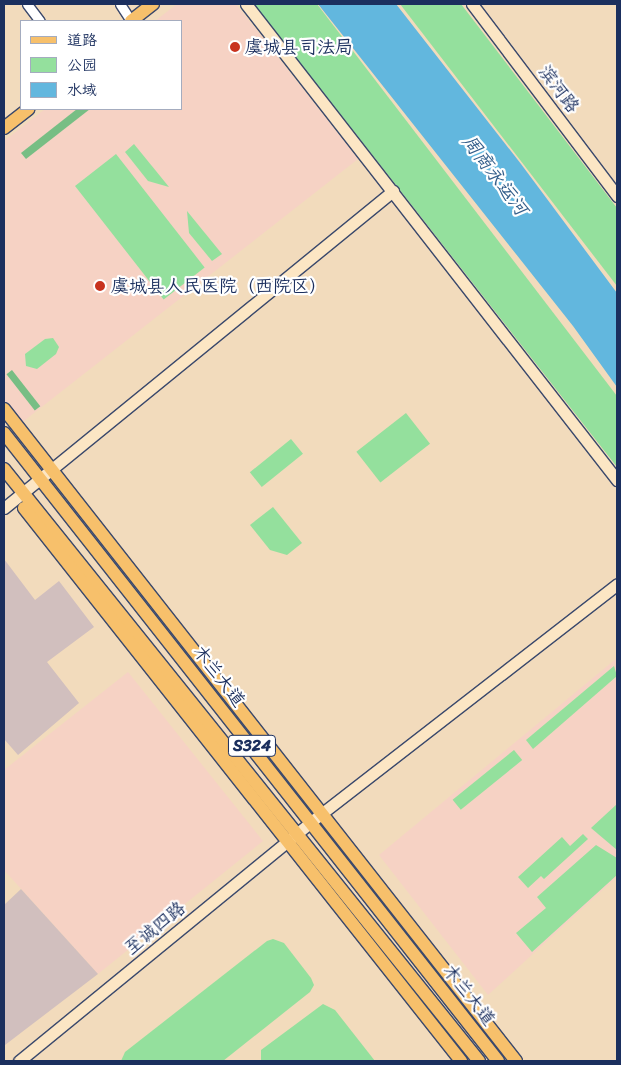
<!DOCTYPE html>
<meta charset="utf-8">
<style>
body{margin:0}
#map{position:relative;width:621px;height:1065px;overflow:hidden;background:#f2dbbc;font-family:Sriracha,"LXGW WenKai TC",sans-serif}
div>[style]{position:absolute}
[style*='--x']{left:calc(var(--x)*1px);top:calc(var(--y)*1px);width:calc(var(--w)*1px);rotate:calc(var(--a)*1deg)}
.built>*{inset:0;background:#f6d2c4}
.industrial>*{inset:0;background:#d1bfbe}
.green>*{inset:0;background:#94e09d;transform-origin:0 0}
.forest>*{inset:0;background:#77be84;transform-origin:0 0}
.water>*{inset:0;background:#62b7de}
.roads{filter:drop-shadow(1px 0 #3b496c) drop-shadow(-1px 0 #3b496c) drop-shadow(0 1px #3b496c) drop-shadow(0 -1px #3b496c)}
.street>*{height:9px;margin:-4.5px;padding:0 4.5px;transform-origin:4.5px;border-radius:4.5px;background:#fff}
.secondary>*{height:11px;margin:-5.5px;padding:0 5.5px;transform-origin:5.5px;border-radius:5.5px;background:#fce6c4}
.primary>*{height:12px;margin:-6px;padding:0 6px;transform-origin:6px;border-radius:6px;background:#f7c06b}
.dots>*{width:14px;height:14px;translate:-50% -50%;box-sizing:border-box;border:2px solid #fff;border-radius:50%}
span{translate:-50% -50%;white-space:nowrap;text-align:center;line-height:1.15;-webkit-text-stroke:4.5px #fff;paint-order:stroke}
.shield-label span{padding:1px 4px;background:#fff;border:1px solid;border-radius:4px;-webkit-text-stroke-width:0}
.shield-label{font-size:16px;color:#1b2f5e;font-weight:700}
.poi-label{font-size:18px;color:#1b2f5e}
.left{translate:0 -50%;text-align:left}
.street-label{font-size:18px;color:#1b2f5e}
.water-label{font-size:19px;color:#345f8b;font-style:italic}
.frame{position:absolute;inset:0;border:5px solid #1b2f5e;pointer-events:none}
.legend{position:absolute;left:20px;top:20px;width:162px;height:90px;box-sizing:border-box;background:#fff;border:1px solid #a4acbf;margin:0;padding:6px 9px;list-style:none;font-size:15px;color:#1b2f5e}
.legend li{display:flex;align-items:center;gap:10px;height:25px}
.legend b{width:25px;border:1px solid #a4acbf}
</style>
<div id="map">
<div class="built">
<i style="clip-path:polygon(177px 4px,236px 4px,358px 159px,20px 424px,4px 403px,4px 141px,45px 109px,181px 109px,181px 21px,155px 21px)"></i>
<i style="clip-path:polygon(617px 658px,617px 877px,488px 995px,379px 855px)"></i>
<i style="clip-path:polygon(128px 672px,263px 841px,98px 974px,4px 870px,4px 770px)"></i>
</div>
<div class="industrial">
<i style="clip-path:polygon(4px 559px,35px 600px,59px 581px,94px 627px,47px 662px,79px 703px,18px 755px,4px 739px)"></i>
<i style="clip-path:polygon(21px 889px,98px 974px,5px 1045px,4px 905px)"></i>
</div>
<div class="green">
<i style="clip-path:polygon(254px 4px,317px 4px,617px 396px,617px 467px)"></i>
<i style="clip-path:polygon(400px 4px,461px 4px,617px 208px,617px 286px)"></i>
<i style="clip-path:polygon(134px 144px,169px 187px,148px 181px,125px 152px)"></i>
<i style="left:116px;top:154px;width:144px;height:52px;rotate:52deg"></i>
<i style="clip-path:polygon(187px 211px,222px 254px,212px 261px,189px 233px)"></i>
<i style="clip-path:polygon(53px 338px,59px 347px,56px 354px,37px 369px,26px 366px,25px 354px,45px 339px)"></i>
<i style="left:406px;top:413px;width:39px;height:63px;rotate:52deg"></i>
<i style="left:291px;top:439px;width:19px;height:53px;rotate:51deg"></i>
<i style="clip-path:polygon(273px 507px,302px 543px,287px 555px,270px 550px,250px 525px)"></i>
<i style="clip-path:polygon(614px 666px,617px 676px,533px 749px,526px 740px)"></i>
<i style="left:514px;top:750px;width:13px;height:79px;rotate:51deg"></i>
<i style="clip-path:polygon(617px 804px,617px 850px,591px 828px)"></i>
<i style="clip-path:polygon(583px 834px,588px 839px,544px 879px,541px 876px,528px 888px,518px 877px,562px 837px,570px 846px)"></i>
<i style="clip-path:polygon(596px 845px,617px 858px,617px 875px,532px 952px,516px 933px,546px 908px,537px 897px)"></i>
<i style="clip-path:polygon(273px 939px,284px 943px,311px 978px,314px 985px,310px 992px,223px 1061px,121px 1061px,125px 1052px,267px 941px)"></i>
<i style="clip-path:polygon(323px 1004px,335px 1010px,375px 1061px,261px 1061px,261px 1050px)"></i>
</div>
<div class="forest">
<i style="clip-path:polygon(77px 109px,90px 109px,26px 159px,21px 153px)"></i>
<i style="left:12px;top:370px;width:46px;height:7px;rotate:52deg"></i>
</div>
<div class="water">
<i style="clip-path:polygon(318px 4px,396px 4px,521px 164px,617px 293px,617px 387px,573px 326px)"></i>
</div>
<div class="roads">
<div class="street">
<i style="--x:27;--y:4;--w:21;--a:53"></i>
<i style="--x:120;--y:4;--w:20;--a:57"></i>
</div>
<div class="secondary">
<i style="--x:246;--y:4;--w:604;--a:52.07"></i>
<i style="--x:472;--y:4;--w:241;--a:52.9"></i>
<i style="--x:4;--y:508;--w:502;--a:-39.18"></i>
<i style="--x:19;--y:1061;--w:390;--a:-39.3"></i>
<i style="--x:321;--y:814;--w:375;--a:-37.8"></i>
</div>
<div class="primary">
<i style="--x:131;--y:21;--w:28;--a:-38"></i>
<i style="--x:4;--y:128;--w:31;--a:-38"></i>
<i style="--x:4;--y:409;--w:829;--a:51.86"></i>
<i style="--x:4;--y:433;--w:799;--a:51.81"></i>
<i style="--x:4;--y:469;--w:759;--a:51.26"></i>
<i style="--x:24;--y:508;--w:705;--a:51.68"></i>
</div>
</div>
<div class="dots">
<i style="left:235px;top:47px;background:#c8321e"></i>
<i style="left:100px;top:286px;background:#c8321e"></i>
</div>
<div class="shield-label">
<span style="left:252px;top:746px">S324</span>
</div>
<div class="poi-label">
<span class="left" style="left:245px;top:47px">虞城县司法局</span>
<span class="left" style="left:111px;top:286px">虞城县人民医院（西院区）</span>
</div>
<div class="street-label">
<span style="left:559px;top:89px;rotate:53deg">滨河路</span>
<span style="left:219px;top:676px;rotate:52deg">木兰大道</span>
<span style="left:155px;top:928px;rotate:-39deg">至诚四路</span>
<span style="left:469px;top:995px;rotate:52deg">木兰大道</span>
</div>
<div class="water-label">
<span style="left:495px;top:175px;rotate:53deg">周商永运河</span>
</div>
<div class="frame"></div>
<ul class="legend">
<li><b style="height:6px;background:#f7c06b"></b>道路</li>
<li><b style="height:14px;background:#94e09d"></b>公园</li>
<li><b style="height:14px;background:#62b7de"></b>水域</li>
</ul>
</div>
